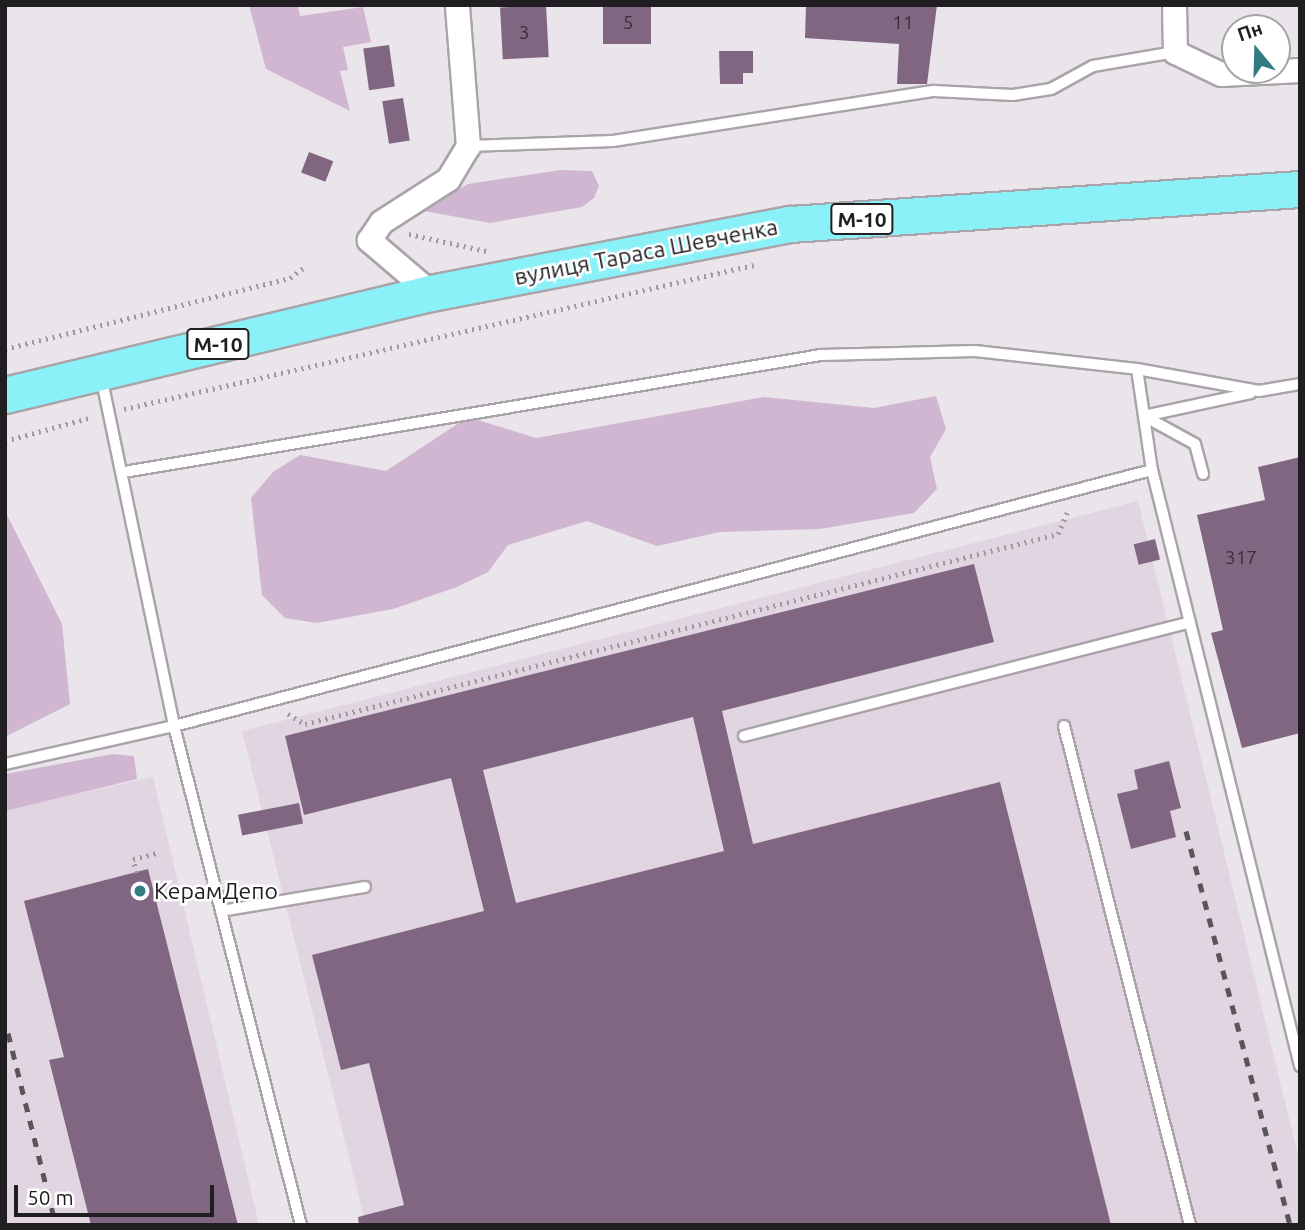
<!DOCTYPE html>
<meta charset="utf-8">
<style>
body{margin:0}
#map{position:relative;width:1305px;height:1230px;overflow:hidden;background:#eae4eb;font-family:Ubuntu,sans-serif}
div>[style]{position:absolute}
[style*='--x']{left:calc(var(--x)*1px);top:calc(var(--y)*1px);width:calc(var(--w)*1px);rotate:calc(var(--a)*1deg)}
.built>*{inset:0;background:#e1d5e2}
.green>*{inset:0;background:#d1b6d2}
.building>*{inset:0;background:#816682;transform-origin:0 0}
.path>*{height:4.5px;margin-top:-2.25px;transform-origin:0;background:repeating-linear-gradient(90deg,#9f9a9f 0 2px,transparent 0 7px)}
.roads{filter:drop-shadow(2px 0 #aaa4aa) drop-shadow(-2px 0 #aaa4aa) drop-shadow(0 2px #aaa4aa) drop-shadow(0 -2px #aaa4aa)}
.service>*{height:10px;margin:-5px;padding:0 5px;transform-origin:5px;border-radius:5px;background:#fff}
.minor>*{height:23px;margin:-11.5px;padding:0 11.5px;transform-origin:11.5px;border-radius:11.5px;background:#fff}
.primary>*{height:35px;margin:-17.5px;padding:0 17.5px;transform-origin:17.5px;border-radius:17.5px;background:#8bf1f8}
.rail>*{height:5px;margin-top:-2.5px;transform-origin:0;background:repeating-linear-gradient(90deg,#595659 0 9px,transparent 0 18px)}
.dots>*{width:19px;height:19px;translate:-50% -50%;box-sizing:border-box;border:4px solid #fff;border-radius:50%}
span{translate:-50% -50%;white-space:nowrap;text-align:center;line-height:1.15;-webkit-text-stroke:5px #fff;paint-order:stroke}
.number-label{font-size:19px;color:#383038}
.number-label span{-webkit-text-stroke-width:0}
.shield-label span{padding:2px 5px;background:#fff;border:2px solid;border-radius:5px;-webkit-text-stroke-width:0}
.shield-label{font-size:21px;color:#201e20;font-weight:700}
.street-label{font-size:23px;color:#201e20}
.poi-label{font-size:23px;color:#201e20}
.left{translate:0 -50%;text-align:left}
.frame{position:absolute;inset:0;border:7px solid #201e20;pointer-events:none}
.north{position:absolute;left:1221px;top:14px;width:70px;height:70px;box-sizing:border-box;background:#fff;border:2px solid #a6a5a6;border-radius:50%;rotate:341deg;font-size:19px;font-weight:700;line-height:28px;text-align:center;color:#201e20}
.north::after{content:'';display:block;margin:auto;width:24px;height:32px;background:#327b80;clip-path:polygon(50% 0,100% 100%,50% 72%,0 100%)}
.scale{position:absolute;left:14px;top:1185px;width:200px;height:32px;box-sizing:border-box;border:4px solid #201e20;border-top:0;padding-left:9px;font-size:21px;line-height:24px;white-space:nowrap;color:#201e20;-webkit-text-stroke:5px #fff;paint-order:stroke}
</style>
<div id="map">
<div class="built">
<i style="clip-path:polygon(1138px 501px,1300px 1163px,1300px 1225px,366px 1225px,242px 731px)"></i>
<i style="clip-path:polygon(153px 777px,259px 1225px,5px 1225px,5px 810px)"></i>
</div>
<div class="green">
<i style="clip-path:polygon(249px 5px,298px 5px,300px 16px,363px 7px,371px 42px,343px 47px,348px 70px,340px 71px,350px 111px,266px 69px)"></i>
<i style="clip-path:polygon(560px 170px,592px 171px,599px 186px,594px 198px,582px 207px,490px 223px,424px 211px,468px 184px)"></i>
<i style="clip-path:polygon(936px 396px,946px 429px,930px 457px,937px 489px,914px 513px,820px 529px,720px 532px,657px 546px,587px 521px,508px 545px,488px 572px,457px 587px,393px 609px,317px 623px,285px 618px,262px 595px,251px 498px,273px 472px,300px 455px,386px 471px,468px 417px,536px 438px,764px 397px,874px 408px)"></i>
<i style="clip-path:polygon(5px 511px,62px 624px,70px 704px,5px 737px)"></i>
<i style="clip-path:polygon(113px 754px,134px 756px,137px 779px,5px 811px,5px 774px)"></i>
</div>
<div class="building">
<i style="left:546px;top:5px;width:52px;height:46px;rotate:87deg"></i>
<i style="left:603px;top:5px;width:48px;height:39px"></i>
<i style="clip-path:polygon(806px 5px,937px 5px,927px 84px,897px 84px,899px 44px,805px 38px)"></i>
<i style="left:389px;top:45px;width:42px;height:26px;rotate:82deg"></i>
<i style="clip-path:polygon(719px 51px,753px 51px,753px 73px,743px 73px,743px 84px,720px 84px)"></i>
<i style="left:403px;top:98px;width:43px;height:21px;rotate:81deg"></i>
<i style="left:309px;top:152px;width:26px;height:22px;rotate:21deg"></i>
<i style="clip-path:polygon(1300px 457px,1300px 733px,1242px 748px,1211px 633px,1223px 630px,1197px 515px,1265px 500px,1258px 467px)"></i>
<i style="left:1155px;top:539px;width:21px;height:22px;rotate:76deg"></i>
<i style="clip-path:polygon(evenodd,974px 564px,994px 642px,722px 711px,753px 844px,1000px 782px,1111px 1225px,359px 1225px,358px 1217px,404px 1205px,369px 1063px,341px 1070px,312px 955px,484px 911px,451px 778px,304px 815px,285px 736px,974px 564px,693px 717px,724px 851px,516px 903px,483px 770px,693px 717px)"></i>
<i style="clip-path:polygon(1169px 761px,1181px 808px,1170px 811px,1176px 837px,1131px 849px,1117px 794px,1138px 789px,1134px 770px)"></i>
<i style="left:299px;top:803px;width:21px;height:62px;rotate:79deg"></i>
<i style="clip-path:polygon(148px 869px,238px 1225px,91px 1225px,49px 1060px,64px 1057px,24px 901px)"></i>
</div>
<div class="path">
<i style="--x:409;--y:234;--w:79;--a:12.4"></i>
<i style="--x:5;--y:349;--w:294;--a:-14"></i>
<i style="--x:290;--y:278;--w:20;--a:-37"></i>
<i style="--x:124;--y:409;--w:646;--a:-12.88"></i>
<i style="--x:5;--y:441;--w:90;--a:-15.4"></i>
<i style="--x:288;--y:714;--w:20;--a:30"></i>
<i style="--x:305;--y:724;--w:777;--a:-14.16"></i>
<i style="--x:1058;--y:534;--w:25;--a:-67"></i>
<i style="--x:136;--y:873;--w:14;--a:-102"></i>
<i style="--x:133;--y:859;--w:25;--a:-14"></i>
</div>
<div class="roads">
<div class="service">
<i style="--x:468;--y:146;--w:145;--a:-2"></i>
<i style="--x:613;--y:141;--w:325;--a:-8.9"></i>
<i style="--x:934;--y:91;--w:79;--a:2.9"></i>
<i style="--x:1013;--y:95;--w:38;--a:-9"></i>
<i style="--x:1051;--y:89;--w:48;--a:-28.7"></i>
<i style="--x:1093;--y:66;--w:83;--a:-9.7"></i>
<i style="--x:1137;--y:369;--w:102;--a:81.6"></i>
<i style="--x:1152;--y:470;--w:614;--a:76.05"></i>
<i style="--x:101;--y:376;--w:358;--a:78.2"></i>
<i style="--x:174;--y:726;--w:515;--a:75.72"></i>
<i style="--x:1144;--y:416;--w:109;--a:-12.1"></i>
<i style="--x:1144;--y:416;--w:58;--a:28.8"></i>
<i style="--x:1195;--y:444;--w:31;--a:75"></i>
<i style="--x:124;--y:472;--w:707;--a:-9.53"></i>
<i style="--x:821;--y:355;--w:154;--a:-1.5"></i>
<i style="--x:975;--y:351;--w:163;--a:6.3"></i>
<i style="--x:1137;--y:369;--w:124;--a:10.2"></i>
<i style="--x:1259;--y:391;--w:42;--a:-9.7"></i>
<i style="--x:1064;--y:726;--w:515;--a:75.83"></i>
<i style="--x:744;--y:736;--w:460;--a:-14.3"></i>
<i style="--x:5;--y:764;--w:173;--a:-12.7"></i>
<i style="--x:174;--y:726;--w:1011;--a:-14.67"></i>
<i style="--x:221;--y:911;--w:146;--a:-9.5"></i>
</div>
<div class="minor">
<i style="--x:1174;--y:5;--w:47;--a:88.8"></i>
<i style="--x:1175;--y:52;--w:51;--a:25.6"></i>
<i style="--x:1221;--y:74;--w:79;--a:-2.9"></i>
<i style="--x:431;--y:293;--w:82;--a:-139.5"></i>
<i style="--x:369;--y:240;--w:22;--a:-56"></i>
<i style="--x:381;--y:222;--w:80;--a:-32.7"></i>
<i style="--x:448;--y:179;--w:39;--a:-59"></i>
<i style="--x:468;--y:146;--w:141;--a:-94.5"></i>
</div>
<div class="primary">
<i style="--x:5;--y:395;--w:438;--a:-13.5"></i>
<i style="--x:431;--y:293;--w:366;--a:-10.9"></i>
<i style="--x:790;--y:224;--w:511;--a:-3.93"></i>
</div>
</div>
<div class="rail">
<i style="--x:1186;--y:831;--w:407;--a:75.2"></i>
<i style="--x:8;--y:1033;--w:198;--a:76"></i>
</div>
<div class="dots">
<i style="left:140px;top:891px;background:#327b80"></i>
</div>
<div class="number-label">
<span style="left:628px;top:23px">5</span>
<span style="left:903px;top:23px">11</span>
<span style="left:524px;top:33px">3</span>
<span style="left:1241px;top:558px">317</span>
</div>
<div class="shield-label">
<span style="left:862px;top:219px">М-10</span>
<span style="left:218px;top:344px">М-10</span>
</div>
<div class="street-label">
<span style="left:646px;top:252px;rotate:-11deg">вулиця Тараса Шевченка</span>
</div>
<div class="poi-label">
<span class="left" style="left:154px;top:891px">КерамДепо</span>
</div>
<div class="frame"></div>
<div class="north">Пн</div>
<div class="scale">50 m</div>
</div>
